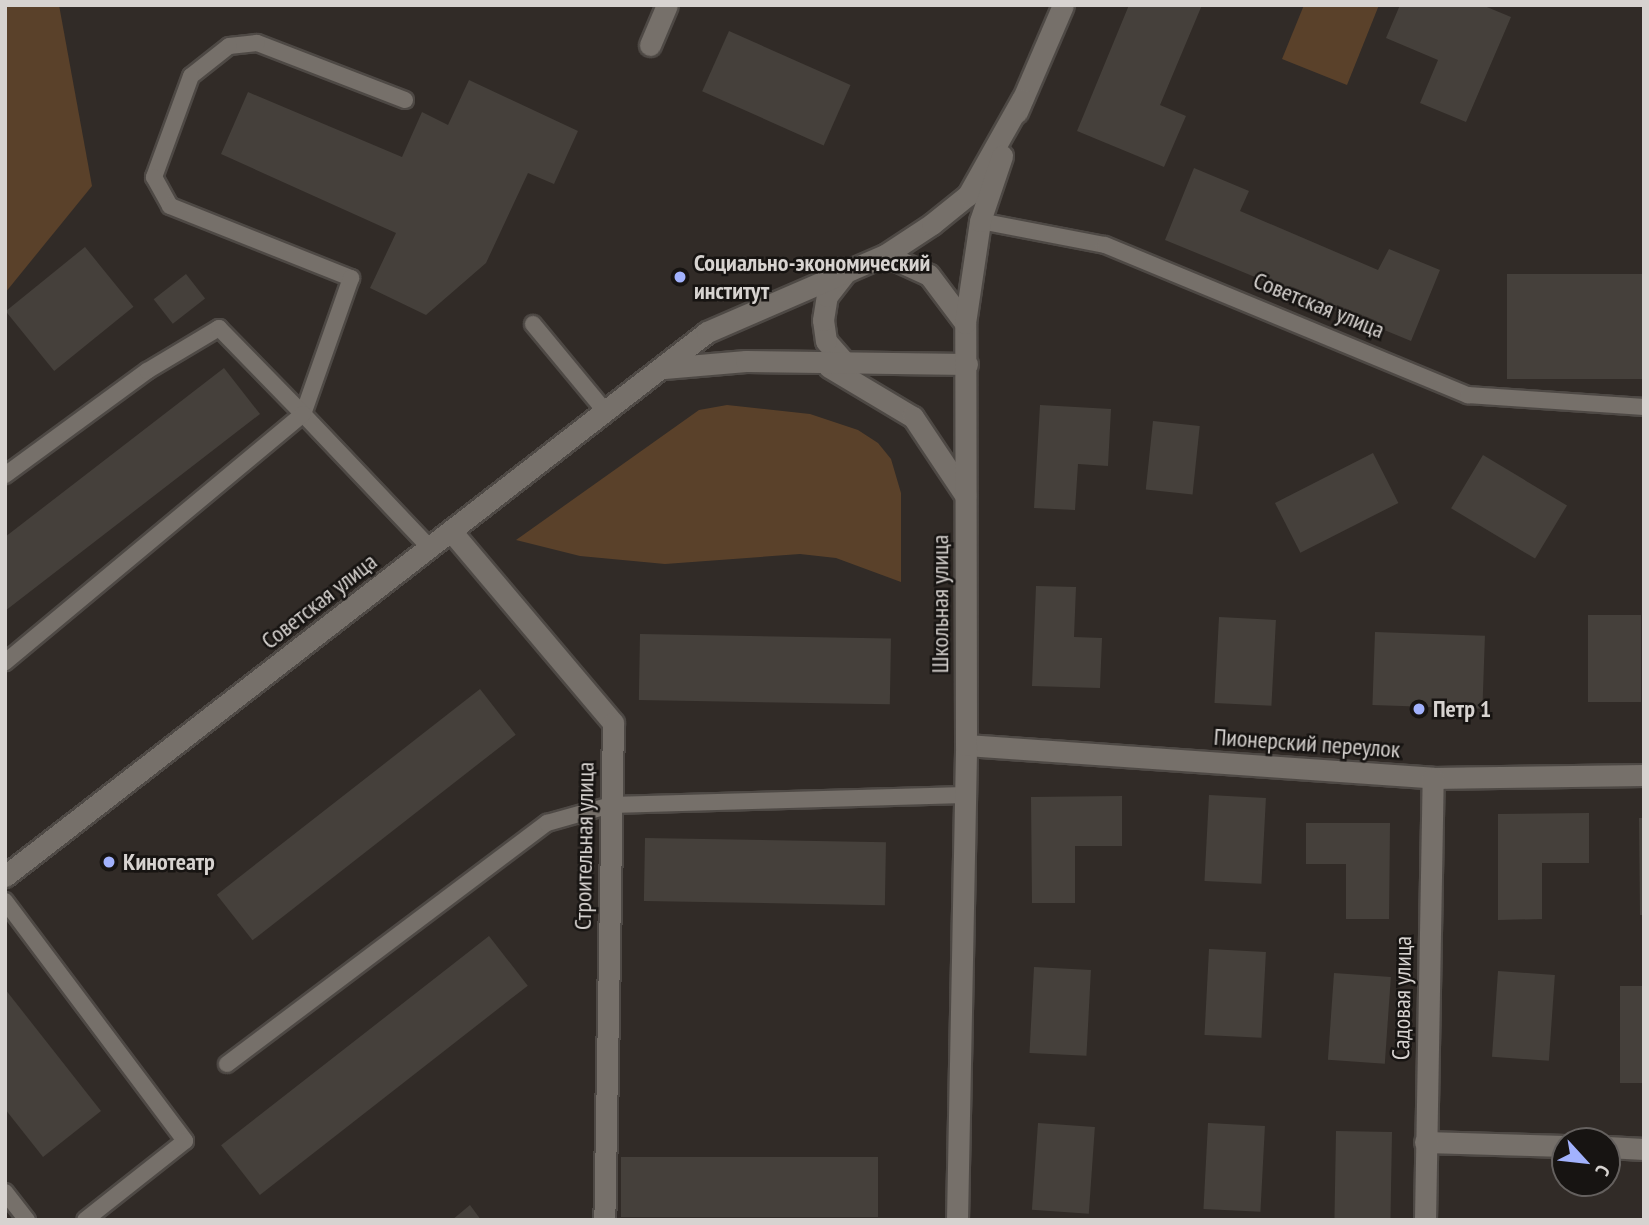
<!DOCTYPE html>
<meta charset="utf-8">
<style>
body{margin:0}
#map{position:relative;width:1649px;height:1225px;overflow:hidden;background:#312b27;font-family:"PT Sans Narrow",sans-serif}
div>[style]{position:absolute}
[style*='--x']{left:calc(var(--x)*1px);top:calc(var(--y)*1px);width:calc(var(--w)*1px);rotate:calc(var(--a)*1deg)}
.green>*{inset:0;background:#5a412a}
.building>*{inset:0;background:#45403b;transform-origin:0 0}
.roads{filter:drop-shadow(2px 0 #4e4945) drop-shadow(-2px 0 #4e4945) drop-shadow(0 2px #4e4945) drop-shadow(0 -2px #4e4945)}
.lane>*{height:16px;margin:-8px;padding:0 8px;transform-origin:8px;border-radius:8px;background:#76706a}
.street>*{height:21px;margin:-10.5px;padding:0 10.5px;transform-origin:10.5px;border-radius:10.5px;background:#76706a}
.secondary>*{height:21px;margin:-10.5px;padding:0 10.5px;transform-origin:10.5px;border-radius:10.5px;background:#76706a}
.dots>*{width:19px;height:19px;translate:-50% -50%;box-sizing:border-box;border:4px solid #171412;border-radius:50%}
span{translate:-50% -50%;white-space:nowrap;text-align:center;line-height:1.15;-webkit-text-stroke:5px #171412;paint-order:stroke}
.poi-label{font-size:24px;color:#d7d3d0;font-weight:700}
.left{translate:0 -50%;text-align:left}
.street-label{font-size:24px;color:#d7d3d0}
.frame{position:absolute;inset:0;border:7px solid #d7d3d0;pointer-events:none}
.north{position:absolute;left:1551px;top:1127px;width:70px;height:70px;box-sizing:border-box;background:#171412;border:2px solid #64605e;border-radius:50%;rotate:117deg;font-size:19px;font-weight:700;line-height:28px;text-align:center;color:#d7d3d0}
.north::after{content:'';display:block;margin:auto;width:24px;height:32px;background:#a2b2fd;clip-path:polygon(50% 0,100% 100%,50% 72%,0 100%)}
</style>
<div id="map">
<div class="green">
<i style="clip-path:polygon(5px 5px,59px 5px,92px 186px,5px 293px)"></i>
<i style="clip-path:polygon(1304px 5px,1379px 5px,1347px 85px,1282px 59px)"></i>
<i style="clip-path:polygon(727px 405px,810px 414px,858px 430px,878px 443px,891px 459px,901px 493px,901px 582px,836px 558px,800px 554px,665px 564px,580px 556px,516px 540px,699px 410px)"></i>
</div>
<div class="building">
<i style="clip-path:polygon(1129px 5px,1202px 5px,1160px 105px,1186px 116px,1164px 167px,1077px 131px)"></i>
<i style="clip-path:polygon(1400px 5px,1482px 5px,1511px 17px,1466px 122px,1420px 103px,1438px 60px,1386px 38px)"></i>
<i style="left:729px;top:31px;width:133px;height:66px;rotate:24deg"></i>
<i style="clip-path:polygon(469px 80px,578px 131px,554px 184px,528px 173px,486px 263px,426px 315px,370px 288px,396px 233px,221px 154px,248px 92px,402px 157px,422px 112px,448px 125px)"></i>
<i style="clip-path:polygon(1194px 168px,1249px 191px,1240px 211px,1378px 270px,1389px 249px,1440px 270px,1411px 341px,1165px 240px)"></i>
<i style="left:85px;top:247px;width:77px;height:102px;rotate:51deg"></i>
<i style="left:186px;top:274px;width:31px;height:41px;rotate:52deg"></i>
<i style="left:1644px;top:274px;width:105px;height:137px;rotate:90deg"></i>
<i style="clip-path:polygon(224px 368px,260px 414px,5px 611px,5px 537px)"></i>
<i style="clip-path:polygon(1040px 405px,1111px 409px,1108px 466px,1078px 464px,1075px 510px,1034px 508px)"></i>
<i style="left:1153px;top:421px;width:47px;height:69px;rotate:6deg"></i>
<i style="left:1373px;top:453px;width:56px;height:110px;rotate:63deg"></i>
<i style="left:1483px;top:455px;width:98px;height:62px;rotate:31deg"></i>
<i style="clip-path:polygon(1036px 586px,1076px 587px,1074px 637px,1102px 638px,1100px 688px,1032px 686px)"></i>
<i style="left:1588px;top:615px;width:53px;height:87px"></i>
<i style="left:1219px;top:617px;width:57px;height:86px;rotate:3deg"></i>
<i style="left:1375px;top:632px;width:110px;height:73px;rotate:2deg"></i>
<i style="left:640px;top:634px;width:251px;height:66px;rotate:1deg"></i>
<i style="left:480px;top:689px;width:58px;height:334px;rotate:52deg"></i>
<i style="left:1209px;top:795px;width:57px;height:86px;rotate:3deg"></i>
<i style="clip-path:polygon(1122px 796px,1122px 846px,1075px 846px,1075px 903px,1032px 903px,1031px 797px)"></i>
<i style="clip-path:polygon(1589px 813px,1589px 863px,1542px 863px,1542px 919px,1498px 920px,1498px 814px)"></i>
<i style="clip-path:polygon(1639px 818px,1644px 818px,1644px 915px,1640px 915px)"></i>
<i style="clip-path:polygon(1306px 823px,1390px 823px,1389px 919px,1346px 919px,1346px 864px,1306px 864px)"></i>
<i style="left:645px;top:838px;width:241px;height:63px;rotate:1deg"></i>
<i style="left:489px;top:936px;width:63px;height:340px;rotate:52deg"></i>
<i style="left:1209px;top:949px;width:57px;height:86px;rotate:3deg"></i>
<i style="left:1034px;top:967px;width:57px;height:86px;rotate:3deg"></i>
<i style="left:1498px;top:971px;width:57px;height:86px;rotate:4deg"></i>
<i style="left:1334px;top:973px;width:57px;height:87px;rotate:4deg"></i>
<i style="left:1620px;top:986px;width:24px;height:97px"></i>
<i style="clip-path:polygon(5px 989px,101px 1111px,43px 1157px,5px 1109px)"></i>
<i style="left:1038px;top:1123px;width:57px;height:87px;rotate:4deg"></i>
<i style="left:1208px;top:1123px;width:57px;height:86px;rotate:3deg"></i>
<i style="left:1336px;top:1131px;width:56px;height:89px;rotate:1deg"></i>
<i style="left:621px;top:1157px;width:257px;height:60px"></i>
<i style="clip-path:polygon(470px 1205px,481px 1220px,452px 1220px)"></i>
</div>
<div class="roads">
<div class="lane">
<i style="--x:405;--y:100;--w:159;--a:-158.9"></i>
<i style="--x:257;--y:43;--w:28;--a:174"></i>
<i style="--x:229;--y:46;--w:48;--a:141.7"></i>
<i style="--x:191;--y:76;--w:108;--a:110.1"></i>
<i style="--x:154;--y:177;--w:33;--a:61"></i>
<i style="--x:170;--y:206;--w:195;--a:21.7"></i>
<i style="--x:351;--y:278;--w:144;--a:109.4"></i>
<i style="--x:303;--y:414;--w:185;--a:46.5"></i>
<i style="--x:980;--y:221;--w:127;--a:10.9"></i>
<i style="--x:1105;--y:245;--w:393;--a:22.5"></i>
<i style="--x:1468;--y:395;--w:176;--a:3.9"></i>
<i style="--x:533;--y:324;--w:113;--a:50.4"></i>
<i style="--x:5;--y:475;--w:176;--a:-36.2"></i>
<i style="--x:147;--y:371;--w:84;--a:-30.8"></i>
<i style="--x:219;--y:328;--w:120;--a:45.7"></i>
<i style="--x:303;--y:414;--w:388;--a:140.2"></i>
<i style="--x:5;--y:901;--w:300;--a:53.1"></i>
<i style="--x:185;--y:1141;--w:127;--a:141.7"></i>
<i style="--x:227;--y:1064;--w:401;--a:-37"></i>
<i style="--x:547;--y:823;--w:66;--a:-15.7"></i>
<i style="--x:611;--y:805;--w:354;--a:-1.6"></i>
<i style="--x:5;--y:1192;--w:36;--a:52"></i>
</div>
<div class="street">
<i style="--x:650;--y:45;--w:43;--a:-67"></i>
<i style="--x:451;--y:531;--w:251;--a:49.8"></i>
<i style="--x:613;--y:723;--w:497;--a:91"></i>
<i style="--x:966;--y:745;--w:468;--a:4"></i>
<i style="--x:1433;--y:778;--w:211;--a:-0.8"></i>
<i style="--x:1425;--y:1142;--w:140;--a:1.6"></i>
<i style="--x:1607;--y:1147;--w:37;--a:3"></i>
<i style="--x:1425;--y:1220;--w:442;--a:-89"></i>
</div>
<div class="secondary">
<i style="--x:1017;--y:112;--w:116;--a:-66.7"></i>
<i style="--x:885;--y:255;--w:48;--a:24.4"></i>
<i style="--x:929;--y:275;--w:60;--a:53.1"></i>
<i style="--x:846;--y:364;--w:30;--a:-131"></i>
<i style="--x:826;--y:341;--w:21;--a:-98"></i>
<i style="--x:823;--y:320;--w:24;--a:-81"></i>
<i style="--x:827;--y:296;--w:31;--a:-52"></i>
<i style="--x:829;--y:367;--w:98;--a:30.8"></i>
<i style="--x:913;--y:417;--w:94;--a:56.3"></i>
<i style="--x:664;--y:368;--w:82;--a:-4.9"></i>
<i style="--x:746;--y:361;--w:221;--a:0.8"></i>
<i style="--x:5;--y:876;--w:888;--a:-37.77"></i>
<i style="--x:707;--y:332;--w:194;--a:-23.4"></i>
<i style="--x:885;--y:255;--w:56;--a:-33.4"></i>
<i style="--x:932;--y:224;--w:46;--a:-38.9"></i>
<i style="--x:968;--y:195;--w:110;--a:-60.6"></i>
<i style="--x:957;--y:1220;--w:475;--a:-88.9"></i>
<i style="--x:966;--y:745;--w:422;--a:-90.1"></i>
<i style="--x:965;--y:323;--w:103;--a:-81.6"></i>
<i style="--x:980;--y:221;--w:69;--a:-71.3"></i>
</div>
</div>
<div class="dots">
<i style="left:680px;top:277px;background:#a2b2fd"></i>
<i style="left:1419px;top:709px;background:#a2b2fd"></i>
<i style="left:109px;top:862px;background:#a2b2fd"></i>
</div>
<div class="poi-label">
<span class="left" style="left:694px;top:277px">Социально-экономический<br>институт</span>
<span class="left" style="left:1433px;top:709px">Петр 1</span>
<span class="left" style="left:123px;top:862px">Кинотеатр</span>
</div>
<div class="street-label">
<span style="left:1319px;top:305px;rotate:22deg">Советская улица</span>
<span style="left:319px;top:601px;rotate:-38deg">Советская улица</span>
<span style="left:940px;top:604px;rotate:-90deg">Школьная улица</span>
<span style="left:1307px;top:743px;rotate:4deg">Пионерский переулок</span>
<span style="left:584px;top:846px;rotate:-89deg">Строительная улица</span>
<span style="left:1402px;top:998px;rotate:-89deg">Садовая улица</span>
</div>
<div class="frame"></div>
<div class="north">С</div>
</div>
